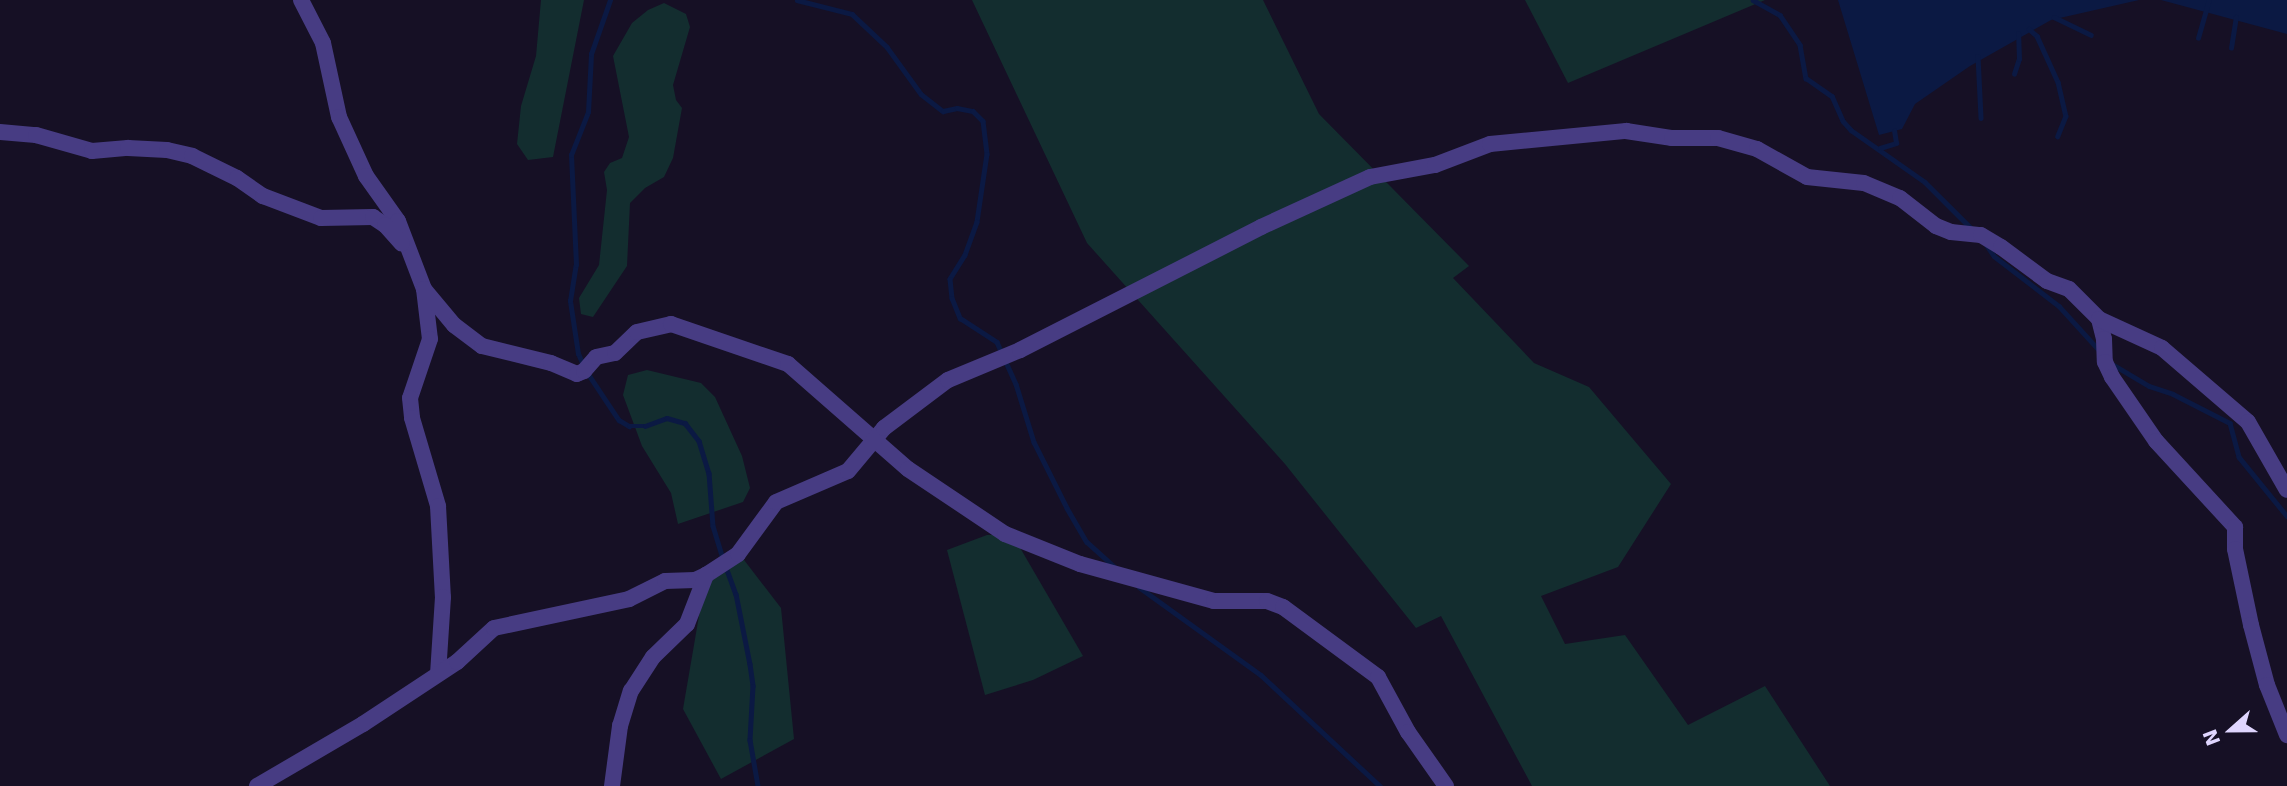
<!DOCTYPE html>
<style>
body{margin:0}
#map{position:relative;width:2287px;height:786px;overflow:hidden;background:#161025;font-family:"DejaVu Sans",sans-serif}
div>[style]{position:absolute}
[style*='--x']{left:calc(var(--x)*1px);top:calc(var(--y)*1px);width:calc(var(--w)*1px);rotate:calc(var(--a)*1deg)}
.green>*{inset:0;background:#132d2f}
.water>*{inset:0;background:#0b1943}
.stream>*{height:4.5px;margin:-2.25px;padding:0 2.25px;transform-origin:2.25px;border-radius:2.25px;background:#0b1943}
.minor>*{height:16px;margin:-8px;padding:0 8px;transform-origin:8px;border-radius:8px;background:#473c83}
span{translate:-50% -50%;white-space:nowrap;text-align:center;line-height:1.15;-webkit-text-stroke:6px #161025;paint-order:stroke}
.north{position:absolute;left:2196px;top:695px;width:70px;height:70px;-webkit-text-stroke:5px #161025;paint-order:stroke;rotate:249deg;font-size:19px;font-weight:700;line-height:28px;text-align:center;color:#dfd5fe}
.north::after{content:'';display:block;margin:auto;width:24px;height:32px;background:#dfd5fe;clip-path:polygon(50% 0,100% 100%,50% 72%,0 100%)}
</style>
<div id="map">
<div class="green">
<i style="clip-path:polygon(541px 0,584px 0,553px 157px,528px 160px,517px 144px,521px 106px,536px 56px)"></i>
<i style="clip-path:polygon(972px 0,1263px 0,1319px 114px,1469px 266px,1453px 278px,1534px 363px,1589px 387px,1671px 484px,1618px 567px,1541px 596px,1565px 644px,1625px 635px,1688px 725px,1765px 686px,1830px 786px,1532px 786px,1441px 616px,1416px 628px,1285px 464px,1087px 243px)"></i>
<i style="clip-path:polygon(1525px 0,1765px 0,1568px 83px)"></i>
<i style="clip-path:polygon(664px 3px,686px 14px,690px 27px,673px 85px,676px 100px,682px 108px,673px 158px,664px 177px,645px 188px,630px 203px,627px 266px,593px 317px,581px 314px,579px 298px,599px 265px,607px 190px,604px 172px,610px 163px,622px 158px,629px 137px,613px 56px,632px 23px,648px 10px)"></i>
<i style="clip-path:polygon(647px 370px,701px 383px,715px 397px,742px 456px,750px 488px,743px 502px,678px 524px,671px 493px,642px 446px,623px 395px,628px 375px)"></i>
<i style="clip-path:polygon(1005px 534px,1015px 539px,1083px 656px,1033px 680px,985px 695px,947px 550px,987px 535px)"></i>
<i style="clip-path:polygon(741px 556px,781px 608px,794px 739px,721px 779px,683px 709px,706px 575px)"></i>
</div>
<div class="water">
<i style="clip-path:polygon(1838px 0,2139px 0,2051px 20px,1970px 66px,1915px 104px,1902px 129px,1879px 135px)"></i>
<i style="clip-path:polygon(2161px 0,2287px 0,2287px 34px)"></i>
</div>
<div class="stream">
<i style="--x:797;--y:0;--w:57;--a:14.3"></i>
<i style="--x:852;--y:14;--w:48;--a:43.3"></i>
<i style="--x:887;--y:47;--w:58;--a:54.1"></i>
<i style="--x:921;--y:94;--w:28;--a:38"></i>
<i style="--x:943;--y:111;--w:14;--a:-12"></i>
<i style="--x:957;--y:108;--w:16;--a:11"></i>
<i style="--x:973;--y:111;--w:14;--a:45"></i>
<i style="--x:983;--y:121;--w:33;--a:83"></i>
<i style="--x:987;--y:154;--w:69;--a:98.4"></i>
<i style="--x:977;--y:222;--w:35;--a:110"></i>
<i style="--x:965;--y:255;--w:28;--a:122"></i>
<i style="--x:950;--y:279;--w:19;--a:84"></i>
<i style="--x:952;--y:298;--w:22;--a:68"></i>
<i style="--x:960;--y:318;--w:44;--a:33"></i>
<i style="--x:997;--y:342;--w:46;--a:65.7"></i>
<i style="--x:1016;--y:384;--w:61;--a:72.8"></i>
<i style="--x:1034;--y:442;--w:74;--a:63.4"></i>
<i style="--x:1067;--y:508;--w:39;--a:60"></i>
<i style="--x:1087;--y:542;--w:39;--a:42"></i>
<i style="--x:1753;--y:0;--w:31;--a:29"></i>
<i style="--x:1780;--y:15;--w:36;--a:56"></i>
<i style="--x:1800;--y:45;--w:34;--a:80"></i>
<i style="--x:1806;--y:78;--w:32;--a:35"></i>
<i style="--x:1832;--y:96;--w:27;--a:66"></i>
<i style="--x:1843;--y:121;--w:12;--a:48"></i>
<i style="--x:1851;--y:130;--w:90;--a:35.1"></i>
<i style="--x:1925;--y:182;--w:68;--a:45"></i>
<i style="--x:2054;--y:17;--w:41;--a:25.9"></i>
<i style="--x:2029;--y:29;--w:11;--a:41"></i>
<i style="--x:2037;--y:36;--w:51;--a:65.5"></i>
<i style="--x:2058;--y:82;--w:35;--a:77"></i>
<i style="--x:2066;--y:116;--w:22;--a:112"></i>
<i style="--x:2198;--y:38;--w:40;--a:-74"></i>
<i style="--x:2231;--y:48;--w:31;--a:-81"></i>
<i style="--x:1978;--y:56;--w:62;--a:87.2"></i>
<i style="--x:2014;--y:74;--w:16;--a:-72"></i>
<i style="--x:2019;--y:59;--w:25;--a:-92"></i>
<i style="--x:1880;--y:148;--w:17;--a:-17"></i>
<i style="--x:1896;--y:143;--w:12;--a:-99"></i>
<i style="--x:1986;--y:244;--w:14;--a:56"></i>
<i style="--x:1994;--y:256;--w:82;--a:37.6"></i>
<i style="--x:2059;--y:306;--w:59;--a:47.7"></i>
<i style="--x:2112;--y:364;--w:43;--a:30.7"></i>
<i style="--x:2149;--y:386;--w:25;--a:18"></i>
<i style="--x:2173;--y:394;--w:64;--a:27"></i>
<i style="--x:2230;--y:423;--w:35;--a:75"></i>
<i style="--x:2239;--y:457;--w:76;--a:50.9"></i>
<i style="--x:583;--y:365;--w:12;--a:-114"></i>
<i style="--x:578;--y:354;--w:54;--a:-98.6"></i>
<i style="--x:570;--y:301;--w:36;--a:-81"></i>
<i style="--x:576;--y:265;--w:110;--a:-92.6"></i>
<i style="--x:571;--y:155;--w:46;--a:-68.4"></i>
<i style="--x:588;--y:112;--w:58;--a:-87"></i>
<i style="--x:591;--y:54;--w:57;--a:-70.6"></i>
<i style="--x:587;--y:372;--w:58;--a:56.3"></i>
<i style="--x:619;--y:420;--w:12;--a:31"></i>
<i style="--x:629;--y:426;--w:16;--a:0"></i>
<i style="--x:645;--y:426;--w:23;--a:-20"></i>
<i style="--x:667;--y:418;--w:19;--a:16"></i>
<i style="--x:685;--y:423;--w:23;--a:52"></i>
<i style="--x:699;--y:441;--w:34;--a:73"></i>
<i style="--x:709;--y:473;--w:53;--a:85.7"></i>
<i style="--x:713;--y:526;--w:34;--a:73"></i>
<i style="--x:726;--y:567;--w:29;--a:70"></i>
<i style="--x:736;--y:594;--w:71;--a:78.7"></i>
<i style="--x:750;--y:664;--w:22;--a:82"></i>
<i style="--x:753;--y:686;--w:54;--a:93.2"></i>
<i style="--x:750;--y:740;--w:47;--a:80.1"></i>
<i style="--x:1139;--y:587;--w:150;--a:35.8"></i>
<i style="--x:1261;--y:675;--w:163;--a:43"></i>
</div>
<div class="minor">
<i style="--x:301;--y:0;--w:48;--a:62.9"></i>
<i style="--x:323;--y:43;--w:76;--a:77.8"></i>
<i style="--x:339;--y:117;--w:65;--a:65.4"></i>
<i style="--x:366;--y:176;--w:55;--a:54.6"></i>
<i style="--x:398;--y:221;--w:73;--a:69.1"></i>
<i style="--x:424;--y:289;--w:50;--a:83.2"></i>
<i style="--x:430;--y:339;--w:62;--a:108.7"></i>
<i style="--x:410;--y:398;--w:20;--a:84"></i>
<i style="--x:412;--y:418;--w:92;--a:73.5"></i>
<i style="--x:438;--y:506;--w:91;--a:86.9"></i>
<i style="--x:443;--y:597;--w:77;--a:93.7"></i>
<i style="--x:0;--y:132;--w:36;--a:5"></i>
<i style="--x:36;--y:135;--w:58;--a:15.9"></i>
<i style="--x:92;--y:151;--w:36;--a:-5"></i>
<i style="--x:128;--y:148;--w:39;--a:3"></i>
<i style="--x:167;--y:150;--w:26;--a:13"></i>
<i style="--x:192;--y:156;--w:50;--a:26.1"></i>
<i style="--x:237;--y:178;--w:32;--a:35"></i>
<i style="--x:263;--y:196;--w:62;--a:20.8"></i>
<i style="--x:321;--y:218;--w:52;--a:-1.1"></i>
<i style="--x:373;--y:217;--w:14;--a:34"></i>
<i style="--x:385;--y:225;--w:25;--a:48"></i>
<i style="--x:424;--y:289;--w:47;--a:50.2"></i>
<i style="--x:454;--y:325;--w:35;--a:37"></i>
<i style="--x:482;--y:346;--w:71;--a:13.8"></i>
<i style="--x:551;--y:363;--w:28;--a:23"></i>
<i style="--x:577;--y:374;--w:8;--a:-23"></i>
<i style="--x:584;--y:371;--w:18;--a:-49"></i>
<i style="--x:596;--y:357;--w:19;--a:-12"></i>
<i style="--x:615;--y:353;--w:30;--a:-44"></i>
<i style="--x:637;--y:332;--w:35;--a:-13"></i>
<i style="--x:671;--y:324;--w:124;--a:18.9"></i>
<i style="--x:788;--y:364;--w:159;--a:41.2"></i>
<i style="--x:908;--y:469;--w:117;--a:33.8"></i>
<i style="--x:1005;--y:534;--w:81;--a:21.8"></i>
<i style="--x:1080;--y:564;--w:139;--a:15.4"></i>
<i style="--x:1214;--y:601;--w:53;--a:0"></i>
<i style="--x:1267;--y:601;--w:17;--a:21"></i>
<i style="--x:1283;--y:607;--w:118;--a:36.4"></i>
<i style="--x:1378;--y:677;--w:63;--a:61.4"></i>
<i style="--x:1408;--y:732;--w:66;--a:54.9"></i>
<i style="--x:2099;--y:319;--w:21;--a:76"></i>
<i style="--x:2104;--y:339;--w:23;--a:88"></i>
<i style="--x:2105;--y:362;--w:17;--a:65"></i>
<i style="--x:2112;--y:377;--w:78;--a:55.5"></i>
<i style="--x:2156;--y:441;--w:117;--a:47.4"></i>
<i style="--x:2235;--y:527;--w:22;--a:90"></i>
<i style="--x:2235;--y:549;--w:78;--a:78.1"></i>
<i style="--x:2251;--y:625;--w:62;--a:75.1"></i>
<i style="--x:2267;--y:685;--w:54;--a:68.2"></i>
<i style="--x:257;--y:786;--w:123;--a:-30.3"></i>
<i style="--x:363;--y:724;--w:113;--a:-33.4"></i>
<i style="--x:457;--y:662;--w:50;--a:-42.6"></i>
<i style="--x:494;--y:628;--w:138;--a:-12.1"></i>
<i style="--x:629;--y:599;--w:40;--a:-26.6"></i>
<i style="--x:665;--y:581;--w:30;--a:-2"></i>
<i style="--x:695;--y:580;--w:12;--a:-24"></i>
<i style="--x:706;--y:575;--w:38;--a:-33"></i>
<i style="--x:738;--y:554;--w:64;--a:-53.8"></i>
<i style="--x:776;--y:502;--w:78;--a:-23.3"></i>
<i style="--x:848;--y:471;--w:56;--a:-50.1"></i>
<i style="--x:884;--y:428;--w:80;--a:-36.9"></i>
<i style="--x:948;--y:380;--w:78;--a:-22.6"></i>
<i style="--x:1020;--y:350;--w:271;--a:-27"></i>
<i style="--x:1261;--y:227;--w:120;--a:-24.6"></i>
<i style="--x:1370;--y:177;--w:66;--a:-10.5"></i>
<i style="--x:1435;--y:165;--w:59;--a:-20.9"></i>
<i style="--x:1490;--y:144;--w:137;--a:-5.5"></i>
<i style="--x:1626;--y:131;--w:47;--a:8.7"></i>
<i style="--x:1672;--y:138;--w:46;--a:0"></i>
<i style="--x:1718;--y:138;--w:41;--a:15.8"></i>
<i style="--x:1757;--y:149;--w:57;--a:29.2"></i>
<i style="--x:1807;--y:177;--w:57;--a:6"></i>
<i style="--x:1864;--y:183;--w:39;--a:23"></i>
<i style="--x:1900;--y:198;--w:46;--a:37.9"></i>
<i style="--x:1936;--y:226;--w:16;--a:22"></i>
<i style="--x:1951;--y:232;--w:30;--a:6"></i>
<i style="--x:1981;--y:235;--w:23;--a:31"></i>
<i style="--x:2001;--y:247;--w:57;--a:36.5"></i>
<i style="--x:2047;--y:281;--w:23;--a:20"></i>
<i style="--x:2069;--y:289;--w:42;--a:45"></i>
<i style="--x:2099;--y:319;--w:69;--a:24.7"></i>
<i style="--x:2162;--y:348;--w:113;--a:40.7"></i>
<i style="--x:2248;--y:422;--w:78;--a:60.2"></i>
<i style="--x:612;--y:786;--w:61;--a:-82.4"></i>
<i style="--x:620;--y:726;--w:37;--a:-73"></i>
<i style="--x:631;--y:691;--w:40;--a:-57.1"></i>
<i style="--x:653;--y:657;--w:47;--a:-44.1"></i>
<i style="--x:687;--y:624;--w:53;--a:-68.8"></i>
</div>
<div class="north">N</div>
</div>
